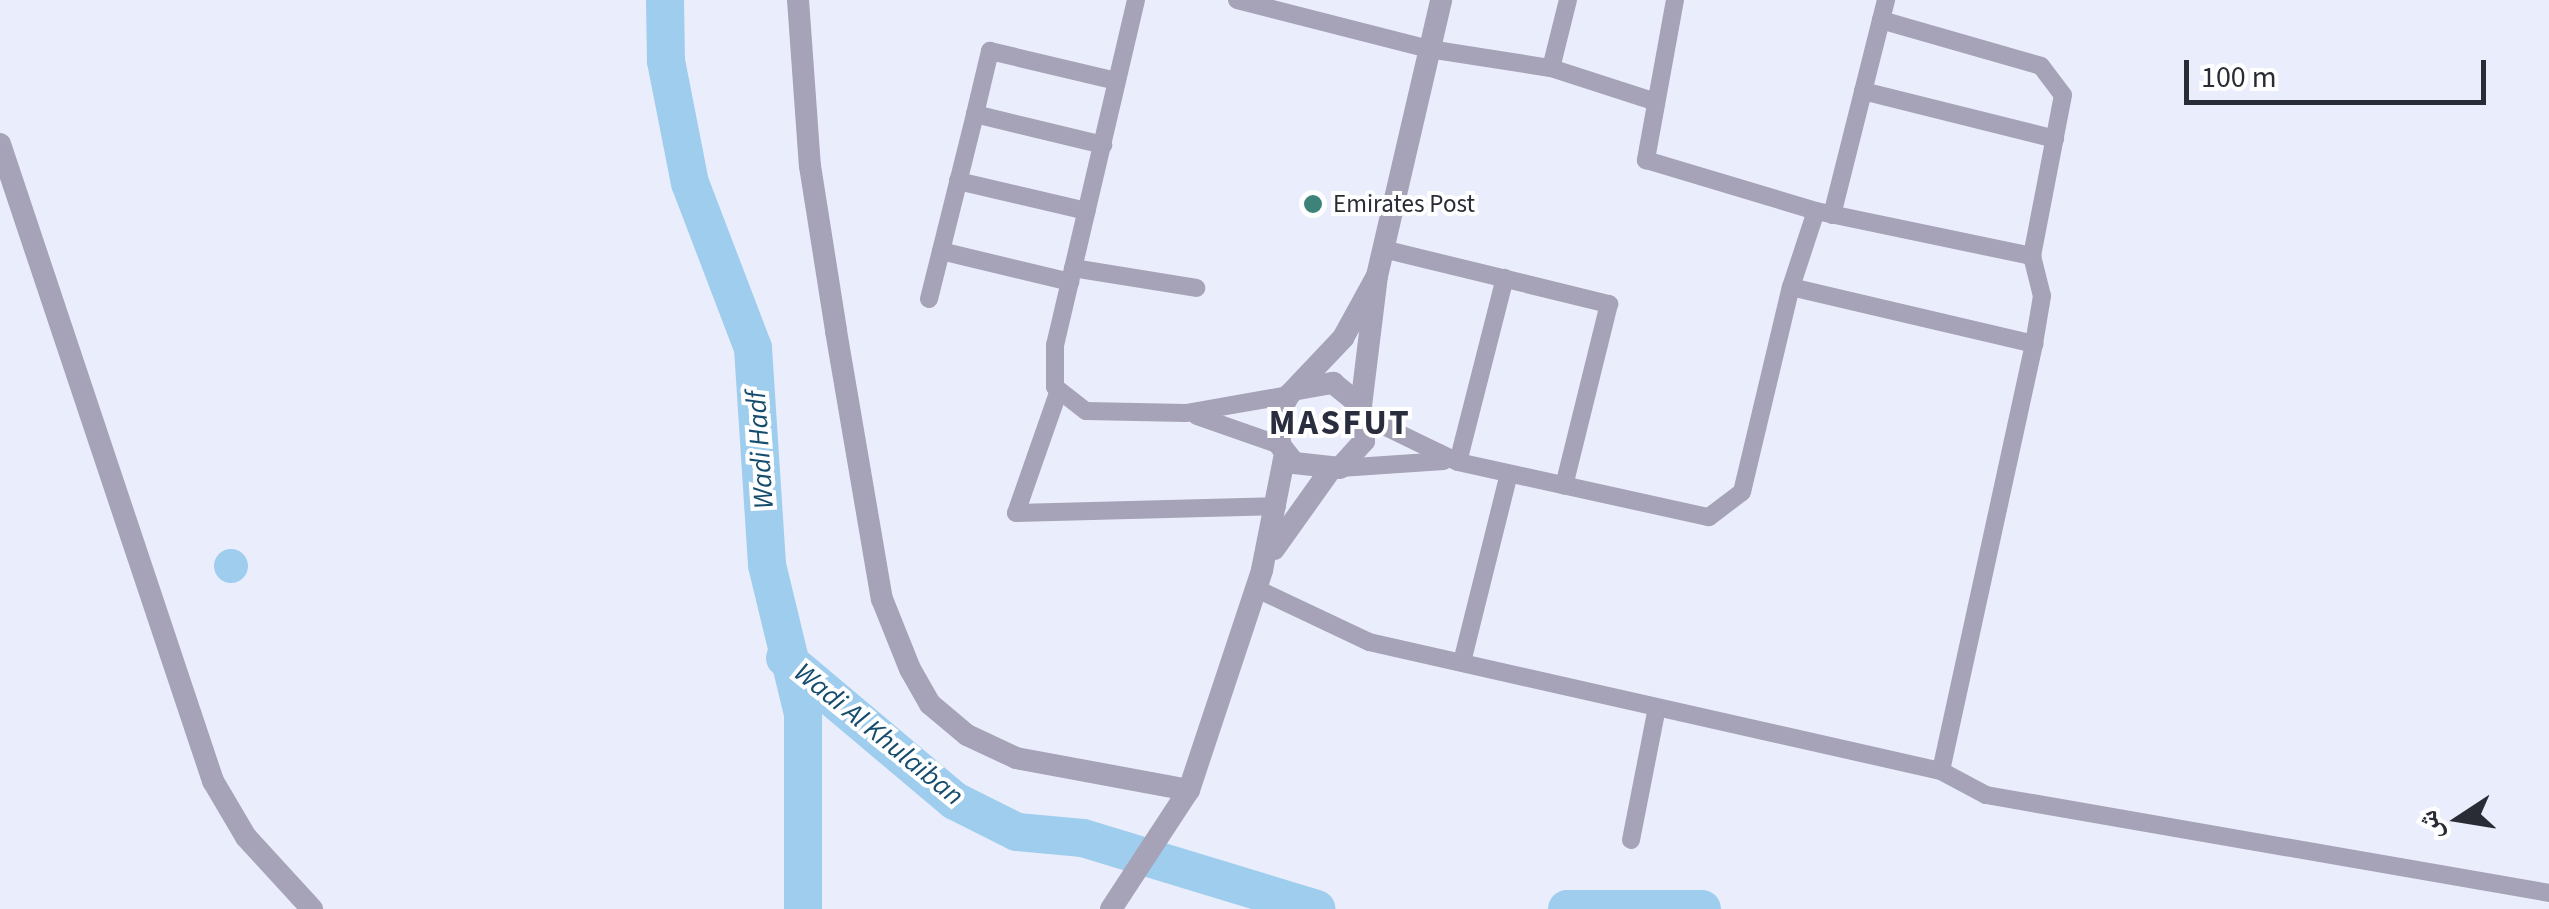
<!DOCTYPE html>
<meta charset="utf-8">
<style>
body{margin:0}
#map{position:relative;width:2549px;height:909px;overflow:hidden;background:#eaedfb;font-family:"Source Sans 3","Noto Naskh Arabic",sans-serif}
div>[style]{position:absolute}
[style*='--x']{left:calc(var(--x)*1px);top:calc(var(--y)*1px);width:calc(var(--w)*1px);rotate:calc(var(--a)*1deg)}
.water>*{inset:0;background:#9ecdee}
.round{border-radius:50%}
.river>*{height:38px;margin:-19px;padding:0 19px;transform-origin:19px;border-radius:19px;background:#9ecdee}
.minor>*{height:18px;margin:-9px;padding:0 9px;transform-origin:9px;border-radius:9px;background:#a6a2b7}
.tertiary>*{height:22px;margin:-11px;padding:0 11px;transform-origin:11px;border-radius:11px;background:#a6a2b7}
.dots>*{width:28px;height:28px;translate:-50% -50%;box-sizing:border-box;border:5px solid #fff;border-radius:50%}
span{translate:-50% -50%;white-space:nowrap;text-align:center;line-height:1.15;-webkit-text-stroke:8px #fff;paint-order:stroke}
.poi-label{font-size:25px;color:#2a2c35}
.left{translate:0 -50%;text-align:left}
.water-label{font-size:28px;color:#164d6e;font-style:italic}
.district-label{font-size:35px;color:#2a2d3e;font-weight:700;letter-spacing:2.5px}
.north{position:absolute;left:2409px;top:769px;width:100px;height:100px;-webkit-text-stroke:8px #fff;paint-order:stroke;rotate:258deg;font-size:28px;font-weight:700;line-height:40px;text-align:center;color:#2a2c35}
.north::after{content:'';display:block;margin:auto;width:35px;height:45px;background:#2a2c35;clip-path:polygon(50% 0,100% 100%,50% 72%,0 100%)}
.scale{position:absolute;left:2184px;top:60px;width:302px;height:45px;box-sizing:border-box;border:5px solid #2a2c35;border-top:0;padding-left:12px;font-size:30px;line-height:35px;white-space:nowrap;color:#2a2c35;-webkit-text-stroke:8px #fff;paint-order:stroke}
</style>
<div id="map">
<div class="water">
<i class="round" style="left:214px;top:549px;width:34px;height:34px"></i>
</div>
<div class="river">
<i style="--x:665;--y:0;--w:61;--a:89.1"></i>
<i style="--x:666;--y:61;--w:124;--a:78.9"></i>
<i style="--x:690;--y:183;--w:177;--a:69.1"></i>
<i style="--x:753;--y:348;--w:217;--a:86.3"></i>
<i style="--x:767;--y:565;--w:153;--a:76.4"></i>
<i style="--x:803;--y:714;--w:195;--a:90"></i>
<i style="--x:785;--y:658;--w:222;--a:40.1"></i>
<i style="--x:955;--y:801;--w:69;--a:26.6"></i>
<i style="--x:1017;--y:832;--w:66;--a:5.2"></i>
<i style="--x:1083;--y:838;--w:244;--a:16.9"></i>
<i style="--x:1567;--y:909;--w:135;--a:0"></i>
</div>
<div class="minor">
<i style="--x:1136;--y:0;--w:354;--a:103.2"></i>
<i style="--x:1055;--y:345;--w:42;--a:90"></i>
<i style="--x:1055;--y:387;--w:39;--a:38"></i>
<i style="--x:1086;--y:411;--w:100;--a:1.1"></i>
<i style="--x:1186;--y:413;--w:105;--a:-9.9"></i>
<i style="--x:1237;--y:0;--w:198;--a:14.3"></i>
<i style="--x:1429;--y:49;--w:123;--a:8.9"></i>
<i style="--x:1551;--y:68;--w:104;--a:17.9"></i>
<i style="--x:1675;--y:0;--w:163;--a:100.3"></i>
<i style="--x:1646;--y:160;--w:177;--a:16.7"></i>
<i style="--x:1816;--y:211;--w:221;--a:11.8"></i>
<i style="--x:1881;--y:20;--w:166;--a:16"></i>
<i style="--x:2041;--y:66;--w:36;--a:53"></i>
<i style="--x:2063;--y:95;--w:164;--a:100.9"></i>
<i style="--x:2032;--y:256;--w:41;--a:76"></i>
<i style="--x:2042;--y:296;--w:49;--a:99.5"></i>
<i style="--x:2034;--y:344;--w:437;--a:102.3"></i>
<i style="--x:1551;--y:68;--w:70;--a:-76"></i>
<i style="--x:1863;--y:91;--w:198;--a:14"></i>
<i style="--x:975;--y:114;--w:65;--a:-76.6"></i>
<i style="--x:990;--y:51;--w:130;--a:13.3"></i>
<i style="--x:958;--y:181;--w:132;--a:13.1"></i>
<i style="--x:1832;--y:215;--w:222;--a:-75.9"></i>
<i style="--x:1383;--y:249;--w:233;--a:13.7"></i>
<i style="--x:1609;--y:304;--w:187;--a:103.9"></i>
<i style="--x:941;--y:251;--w:133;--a:13.5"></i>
<i style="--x:1073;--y:268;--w:125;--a:9.2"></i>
<i style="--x:1791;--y:287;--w:80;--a:-71.8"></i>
<i style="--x:929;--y:299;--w:191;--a:-76"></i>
<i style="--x:975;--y:114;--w:132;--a:13.6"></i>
<i style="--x:1058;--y:393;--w:127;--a:109.3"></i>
<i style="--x:1016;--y:513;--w:261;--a:-1.5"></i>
<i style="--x:1197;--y:416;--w:88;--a:19.3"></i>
<i style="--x:1365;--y:417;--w:103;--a:25.8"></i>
<i style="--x:1458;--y:462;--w:257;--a:12.4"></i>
<i style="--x:1709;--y:517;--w:41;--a:-37.1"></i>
<i style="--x:1742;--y:492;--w:211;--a:-76.6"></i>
<i style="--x:1791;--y:287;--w:250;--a:13.2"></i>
<i style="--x:1458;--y:462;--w:190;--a:-75.7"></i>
<i style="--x:1340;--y:468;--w:104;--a:-3.9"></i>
<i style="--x:1255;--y:588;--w:126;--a:25.3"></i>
<i style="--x:1369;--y:642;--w:586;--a:12.71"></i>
<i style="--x:1941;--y:771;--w:51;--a:28.1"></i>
<i style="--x:1986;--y:795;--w:571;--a:9.87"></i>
<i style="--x:1462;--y:662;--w:194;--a:-76"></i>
<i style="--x:1631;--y:840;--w:135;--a:-78.9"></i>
</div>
<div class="tertiary">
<i style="--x:798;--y:0;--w:166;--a:85.9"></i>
<i style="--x:810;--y:166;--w:167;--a:81"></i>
<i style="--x:836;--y:331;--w:272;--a:80.3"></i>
<i style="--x:882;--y:599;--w:75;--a:68.2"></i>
<i style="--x:910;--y:669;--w:40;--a:60.3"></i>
<i style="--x:930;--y:704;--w:48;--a:40"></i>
<i style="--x:967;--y:735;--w:54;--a:25.1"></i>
<i style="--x:1016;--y:758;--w:176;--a:10.5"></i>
<i style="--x:0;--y:144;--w:672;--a:71.51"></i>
<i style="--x:213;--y:781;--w:65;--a:59.5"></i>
<i style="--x:246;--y:837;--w:98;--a:47.5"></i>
<i style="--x:1298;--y:389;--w:36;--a:-10"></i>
<i style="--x:1333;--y:383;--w:36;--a:39"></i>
<i style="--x:1361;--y:406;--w:35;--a:85"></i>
<i style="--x:1364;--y:441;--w:36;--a:132"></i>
<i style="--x:1340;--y:468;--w:46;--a:-173.8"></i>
<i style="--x:1294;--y:463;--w:23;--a:-128"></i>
<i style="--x:1280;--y:445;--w:32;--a:-92"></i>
<i style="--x:1279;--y:413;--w:21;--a:-61"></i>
<i style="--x:1289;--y:395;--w:79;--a:-46.5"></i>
<i style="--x:1343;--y:338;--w:71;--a:-61.3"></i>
<i style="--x:1361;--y:406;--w:131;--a:-83"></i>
<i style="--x:1377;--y:276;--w:283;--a:-76.9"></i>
<i style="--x:1274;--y:549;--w:95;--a:-54.5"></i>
<i style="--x:1111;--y:909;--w:142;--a:-56.8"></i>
<i style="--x:1189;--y:790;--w:232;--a:-71.6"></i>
<i style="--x:1262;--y:570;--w:118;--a:-78.8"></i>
</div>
<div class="dots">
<i style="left:1313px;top:204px;background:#3d837a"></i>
</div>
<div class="poi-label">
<span class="left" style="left:1333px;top:204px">Emirates Post</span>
</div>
<div class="water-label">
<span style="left:760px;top:450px;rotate:-94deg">Wadi Hadf</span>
<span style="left:879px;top:734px;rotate:39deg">Wadi Al Khulaiban</span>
</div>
<div class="district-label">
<span style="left:1340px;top:423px">MASFUT</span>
</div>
<div class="north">ش</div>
<div class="scale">100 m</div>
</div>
